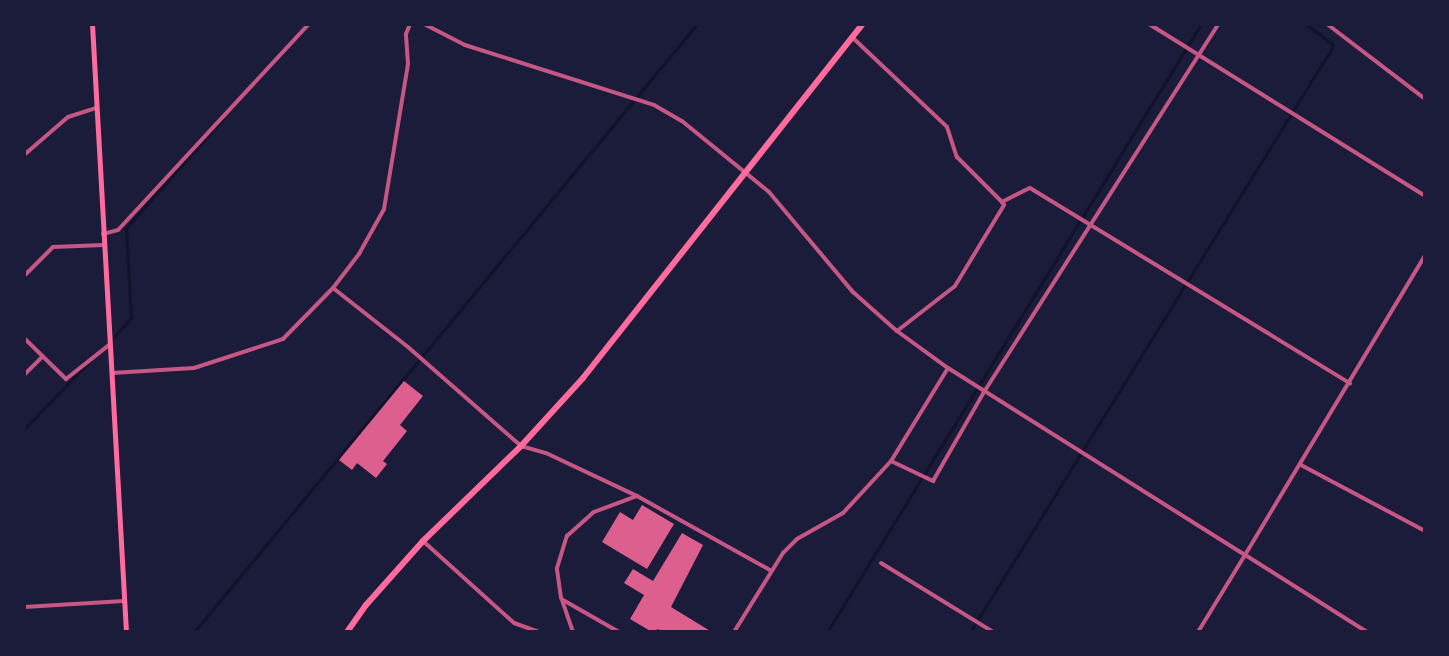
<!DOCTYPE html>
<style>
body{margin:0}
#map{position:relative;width:1449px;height:656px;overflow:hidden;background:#1b1b3a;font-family:Roboto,sans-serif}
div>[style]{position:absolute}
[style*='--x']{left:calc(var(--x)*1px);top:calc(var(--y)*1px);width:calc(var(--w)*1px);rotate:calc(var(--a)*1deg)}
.stream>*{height:3px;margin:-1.5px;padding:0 1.5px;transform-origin:1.5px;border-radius:1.5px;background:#12122b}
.building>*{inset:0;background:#dd5f8e}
.minor>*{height:4px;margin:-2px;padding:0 2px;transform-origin:2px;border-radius:2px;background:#c65784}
.tertiary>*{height:4px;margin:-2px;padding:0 2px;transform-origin:2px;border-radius:2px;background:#c65784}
.secondary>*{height:5px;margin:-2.5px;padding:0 2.5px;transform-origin:2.5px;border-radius:2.5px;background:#ff6b9d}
.primary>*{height:6px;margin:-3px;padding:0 3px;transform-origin:3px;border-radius:3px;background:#ff6b9d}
span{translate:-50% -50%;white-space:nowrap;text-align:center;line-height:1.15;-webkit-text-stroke:6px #1b1b3a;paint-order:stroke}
.frame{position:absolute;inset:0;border:26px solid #1b1b3a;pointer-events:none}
</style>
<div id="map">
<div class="stream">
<i style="--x:112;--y:339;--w:28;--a:-48"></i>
<i style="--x:131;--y:318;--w:90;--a:-93.2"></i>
<i style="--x:126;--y:228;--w:146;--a:-48.3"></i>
<i style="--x:24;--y:429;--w:91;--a:-45.9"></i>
<i style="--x:194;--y:632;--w:789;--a:-50.4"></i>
<i style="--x:827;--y:632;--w:714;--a:-58.4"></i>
<i style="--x:970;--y:632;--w:687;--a:-58.21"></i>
<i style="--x:1332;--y:48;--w:4;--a:-90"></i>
<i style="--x:1332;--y:44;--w:34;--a:-143"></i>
</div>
<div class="building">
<i style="clip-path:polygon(404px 381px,423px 396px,400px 425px,407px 431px,383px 461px,387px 464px,376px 478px,357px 463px,352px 470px,339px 460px)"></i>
<i style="clip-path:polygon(642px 505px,674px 524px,647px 569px,602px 542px,620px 512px,633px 520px)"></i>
<i style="clip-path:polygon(682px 533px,703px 545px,671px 607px,712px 632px,663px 632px,658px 629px,652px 632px,630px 619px,644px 595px,624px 583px,633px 569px,653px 581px)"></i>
</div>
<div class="minor">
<i style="--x:1149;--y:24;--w:325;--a:31.9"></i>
<i style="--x:853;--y:38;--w:129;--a:43.4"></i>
<i style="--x:947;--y:127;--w:32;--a:72"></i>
<i style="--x:957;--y:157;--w:64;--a:45"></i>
<i style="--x:24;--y:155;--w:58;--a:-40.8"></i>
<i style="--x:68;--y:117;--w:29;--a:-18"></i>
<i style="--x:103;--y:234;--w:16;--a:-15"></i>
<i style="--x:118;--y:230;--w:281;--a:-47.2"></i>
<i style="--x:24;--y:276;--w:41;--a:-45"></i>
<i style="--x:53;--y:247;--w:51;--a:-2.2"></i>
<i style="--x:333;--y:288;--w:95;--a:38.2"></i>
<i style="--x:408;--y:347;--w:150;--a:41.2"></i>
<i style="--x:521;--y:446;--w:26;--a:16"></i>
<i style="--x:546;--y:453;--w:101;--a:25.3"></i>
<i style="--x:637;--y:496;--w:154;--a:29.1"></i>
<i style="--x:897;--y:331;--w:73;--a:-37.8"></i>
<i style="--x:955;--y:286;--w:95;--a:-58.8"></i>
<i style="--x:1004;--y:205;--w:4;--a:-124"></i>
<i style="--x:1002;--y:202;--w:31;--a:-27"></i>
<i style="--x:1030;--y:188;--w:375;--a:31.4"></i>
<i style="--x:24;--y:338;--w:59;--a:44.3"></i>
<i style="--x:66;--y:379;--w:55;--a:-38.3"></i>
<i style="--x:112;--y:373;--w:82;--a:-3.5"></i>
<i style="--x:194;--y:368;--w:94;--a:-18"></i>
<i style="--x:283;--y:339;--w:71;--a:-45.6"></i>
<i style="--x:333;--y:288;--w:43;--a:-52.6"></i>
<i style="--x:359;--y:254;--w:51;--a:-60.9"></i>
<i style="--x:384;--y:209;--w:147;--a:-80.6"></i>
<i style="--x:408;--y:64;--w:30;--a:-94"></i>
<i style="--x:406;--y:34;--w:11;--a:-68"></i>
<i style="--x:24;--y:375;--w:25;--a:-45"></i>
<i style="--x:891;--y:461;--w:47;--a:25.5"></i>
<i style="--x:933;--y:481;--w:103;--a:-60.2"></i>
<i style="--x:984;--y:392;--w:436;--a:-57.5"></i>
<i style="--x:1301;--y:465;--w:140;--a:28"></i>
<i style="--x:423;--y:541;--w:122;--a:42"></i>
<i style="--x:514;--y:623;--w:27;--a:20"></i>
<i style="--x:881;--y:563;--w:132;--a:31.6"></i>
<i style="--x:563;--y:600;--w:64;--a:29.7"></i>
<i style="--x:573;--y:632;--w:36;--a:-109"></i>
<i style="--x:561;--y:598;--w:30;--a:-98"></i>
<i style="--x:557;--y:568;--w:34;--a:-73"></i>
<i style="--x:567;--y:536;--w:36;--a:-42"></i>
<i style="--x:594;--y:512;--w:46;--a:-20.4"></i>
</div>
<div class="tertiary">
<i style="--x:424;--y:24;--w:46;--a:27.1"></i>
<i style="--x:465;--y:45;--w:198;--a:17.6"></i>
<i style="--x:654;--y:105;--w:32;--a:30"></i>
<i style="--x:682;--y:121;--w:112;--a:39.2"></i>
<i style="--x:769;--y:192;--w:131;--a:50"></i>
<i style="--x:853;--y:292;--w:59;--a:41.6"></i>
<i style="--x:897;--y:331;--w:63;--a:36"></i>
<i style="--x:948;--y:368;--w:109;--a:121.5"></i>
<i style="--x:891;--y:461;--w:71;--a:132.7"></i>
<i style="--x:843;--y:513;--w:53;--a:150.5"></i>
<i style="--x:797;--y:539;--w:20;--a:135"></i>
<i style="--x:783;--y:553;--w:93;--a:121.8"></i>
<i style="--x:1327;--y:24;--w:123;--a:37.4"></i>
<i style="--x:948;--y:368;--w:351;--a:32.2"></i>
<i style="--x:1245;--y:555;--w:90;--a:121.4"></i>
<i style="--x:24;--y:607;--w:100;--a:-3.4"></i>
<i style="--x:1367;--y:632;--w:144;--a:-147.7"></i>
<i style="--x:1245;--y:555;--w:349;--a:-59"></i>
</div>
<div class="secondary">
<i style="--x:92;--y:24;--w:609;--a:86.8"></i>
</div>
<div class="primary">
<i style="--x:347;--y:632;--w:33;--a:-55"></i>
<i style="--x:366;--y:605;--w:86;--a:-48.3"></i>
<i style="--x:423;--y:541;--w:136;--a:-44.1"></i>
<i style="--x:521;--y:446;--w:92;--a:-47.6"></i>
<i style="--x:583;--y:378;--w:451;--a:-51.7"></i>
</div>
<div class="frame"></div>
</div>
